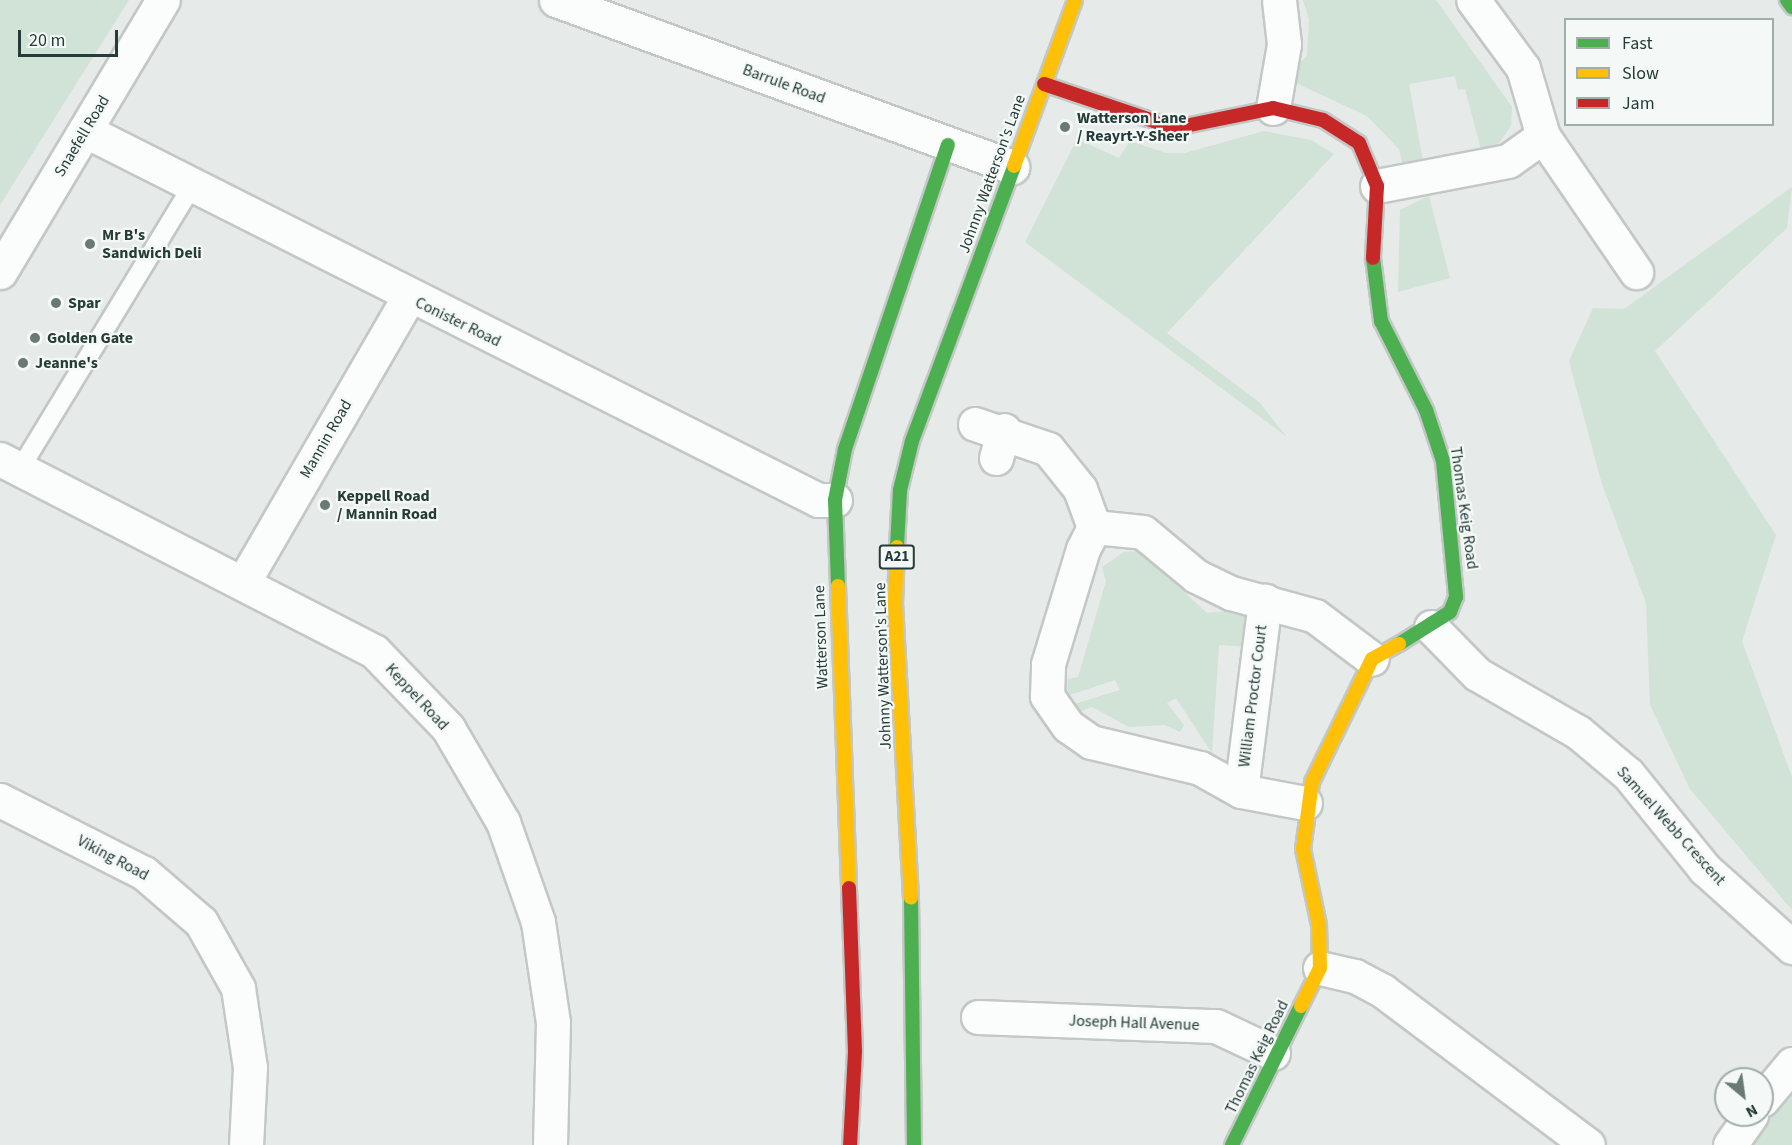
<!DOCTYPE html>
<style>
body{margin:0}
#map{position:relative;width:1792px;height:1145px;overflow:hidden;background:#e6eae8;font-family:"Source Sans 3",sans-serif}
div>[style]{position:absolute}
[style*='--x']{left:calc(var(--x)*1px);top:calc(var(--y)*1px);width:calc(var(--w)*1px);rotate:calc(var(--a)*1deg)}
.green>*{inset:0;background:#d1e2d7}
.roads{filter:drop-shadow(2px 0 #c3c7c5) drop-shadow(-2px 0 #c3c7c5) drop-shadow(0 2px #c3c7c5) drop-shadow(0 -2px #c3c7c5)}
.lane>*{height:18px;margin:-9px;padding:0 9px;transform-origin:9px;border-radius:9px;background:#fbfcfc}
.street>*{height:33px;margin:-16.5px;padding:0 16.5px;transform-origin:16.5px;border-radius:16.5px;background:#fbfcfc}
.fast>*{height:14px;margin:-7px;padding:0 7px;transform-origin:7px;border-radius:7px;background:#4caf50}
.slow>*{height:14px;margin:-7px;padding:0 7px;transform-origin:7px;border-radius:7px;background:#ffc107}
.jam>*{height:14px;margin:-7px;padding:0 7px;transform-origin:7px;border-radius:7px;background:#c62828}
.dots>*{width:16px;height:16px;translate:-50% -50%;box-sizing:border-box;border:3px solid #f4f9f7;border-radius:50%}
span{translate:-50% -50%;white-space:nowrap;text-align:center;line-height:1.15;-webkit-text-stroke:4.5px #f4f9f7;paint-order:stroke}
.shield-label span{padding:2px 4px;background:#f4f9f7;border:2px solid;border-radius:4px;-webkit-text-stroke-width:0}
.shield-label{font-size:15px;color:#253c38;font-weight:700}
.street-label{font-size:16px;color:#253c38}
.poi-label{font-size:16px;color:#253c38;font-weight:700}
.left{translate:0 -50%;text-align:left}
.legend{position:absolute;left:1564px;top:18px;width:210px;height:108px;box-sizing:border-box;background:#f4f9f7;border:2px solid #a1adab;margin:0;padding:8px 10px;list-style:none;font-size:18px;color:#253c38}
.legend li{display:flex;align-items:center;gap:12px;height:30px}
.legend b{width:30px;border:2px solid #a1adab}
.north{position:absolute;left:1714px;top:1067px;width:60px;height:60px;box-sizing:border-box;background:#f4f9f7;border:2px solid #a1adab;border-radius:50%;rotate:151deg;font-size:16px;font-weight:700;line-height:24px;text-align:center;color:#253c38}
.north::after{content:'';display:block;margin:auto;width:21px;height:27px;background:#697976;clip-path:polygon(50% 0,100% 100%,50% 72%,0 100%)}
.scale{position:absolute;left:18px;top:30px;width:100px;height:27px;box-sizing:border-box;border:3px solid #253c38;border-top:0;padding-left:8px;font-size:18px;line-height:21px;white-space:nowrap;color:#253c38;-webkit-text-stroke:4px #f4f9f7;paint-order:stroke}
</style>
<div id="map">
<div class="green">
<i style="clip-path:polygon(0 0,129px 0,0 205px)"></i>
<i style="clip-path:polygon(1303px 0,1436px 0,1512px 107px,1511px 126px,1499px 143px,1482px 153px,1465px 89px,1458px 90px,1455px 76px,1409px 84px,1424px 167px,1403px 166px,1399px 149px,1367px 116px,1296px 83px,1295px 67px,1307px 56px,1309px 19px)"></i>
<i style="clip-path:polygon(1264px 131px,1311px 140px,1334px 154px,1167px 333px,1259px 402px,1287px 437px,1025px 242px,1077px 139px,1119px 158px,1130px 141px,1166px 153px,1185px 153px)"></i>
<i style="clip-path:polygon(1792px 187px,1787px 228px,1655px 351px,1776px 535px,1742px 641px,1792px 777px,1792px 910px,1690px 789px,1650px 705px,1646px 603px,1601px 481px,1569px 361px,1593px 308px,1624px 309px)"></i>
<i style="clip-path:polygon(1429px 196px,1450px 278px,1398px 292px,1400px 210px)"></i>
<i style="clip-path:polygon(1140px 551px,1207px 613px,1237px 610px,1245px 618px,1248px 647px,1219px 645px,1212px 753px,1176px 698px,1167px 703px,1184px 725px,1180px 732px,1165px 725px,1129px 727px,1092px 707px,1077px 713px,1071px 705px,1120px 690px,1115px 680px,1067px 696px,1068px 679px,1078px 677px,1106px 581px,1102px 567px,1124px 552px)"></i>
<i style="clip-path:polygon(1792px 1089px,1792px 1145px,1748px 1145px,1779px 1101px)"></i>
</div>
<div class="roads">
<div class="lane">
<i style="--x:20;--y:469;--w:331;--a:-58.7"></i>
</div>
<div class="street">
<i style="--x:556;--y:0;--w:486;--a:20.1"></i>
<i style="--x:1273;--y:108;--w:65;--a:-80.2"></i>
<i style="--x:1284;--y:44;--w:44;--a:-96.5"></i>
<i style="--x:86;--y:131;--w:820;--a:26.75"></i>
<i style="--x:818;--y:500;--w:17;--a:0"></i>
<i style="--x:1543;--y:136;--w:165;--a:55.6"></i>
<i style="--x:1377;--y:186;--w:133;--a:-10.8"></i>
<i style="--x:1508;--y:161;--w:43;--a:-35.5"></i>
<i style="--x:1543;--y:136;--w:71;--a:-106.4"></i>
<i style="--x:1523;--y:68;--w:84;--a:-126.3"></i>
<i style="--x:0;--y:272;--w:317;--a:-59.1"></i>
<i style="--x:975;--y:424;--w:77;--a:18.9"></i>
<i style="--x:1048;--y:449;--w:51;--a:51.3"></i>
<i style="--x:1080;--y:489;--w:40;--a:69.8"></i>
<i style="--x:996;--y:458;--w:29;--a:-74"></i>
<i style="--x:0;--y:459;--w:420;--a:27.2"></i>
<i style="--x:374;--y:651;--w:107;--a:46.1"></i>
<i style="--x:448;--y:728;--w:109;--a:59.7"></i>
<i style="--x:503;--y:822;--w:106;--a:70.7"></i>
<i style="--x:538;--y:922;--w:101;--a:81.5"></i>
<i style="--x:553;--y:1022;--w:123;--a:91.4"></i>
<i style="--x:244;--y:581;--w:327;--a:-59.9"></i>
<i style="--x:1431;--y:627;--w:66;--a:45.6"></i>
<i style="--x:1477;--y:674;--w:116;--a:29.9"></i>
<i style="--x:1578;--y:732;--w:65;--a:40"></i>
<i style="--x:1628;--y:774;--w:122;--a:51"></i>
<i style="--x:1705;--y:869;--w:117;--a:41.9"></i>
<i style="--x:1241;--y:791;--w:192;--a:-82.8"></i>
<i style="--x:0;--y:800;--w:161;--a:26.9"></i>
<i style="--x:144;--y:873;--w:75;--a:40.7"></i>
<i style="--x:201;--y:922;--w:76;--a:60.7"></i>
<i style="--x:238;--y:988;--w:80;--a:81.4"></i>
<i style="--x:250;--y:1067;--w:78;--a:92.9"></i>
<i style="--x:1305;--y:803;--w:65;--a:-169.4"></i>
<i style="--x:1241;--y:791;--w:47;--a:-150.7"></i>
<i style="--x:1200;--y:768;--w:112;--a:-166.6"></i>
<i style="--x:1091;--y:742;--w:28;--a:-145"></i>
<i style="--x:1068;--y:726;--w:37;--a:-125"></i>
<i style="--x:1047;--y:696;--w:32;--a:-88"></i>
<i style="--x:1048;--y:664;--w:120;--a:-73.1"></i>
<i style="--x:1083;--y:549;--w:25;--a:-63"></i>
<i style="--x:1094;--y:527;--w:49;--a:5.8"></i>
<i style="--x:1143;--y:532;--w:69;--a:39.7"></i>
<i style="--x:1196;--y:576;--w:39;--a:26"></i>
<i style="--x:1231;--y:593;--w:87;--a:15.3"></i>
<i style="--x:1315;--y:616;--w:71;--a:37"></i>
<i style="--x:1320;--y:968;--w:36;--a:13"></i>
<i style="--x:1355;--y:976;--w:32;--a:28"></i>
<i style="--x:1383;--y:991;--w:256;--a:36.9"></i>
<i style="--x:978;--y:1017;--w:238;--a:2.2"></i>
<i style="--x:1216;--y:1026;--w:63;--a:25.3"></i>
<i style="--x:1762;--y:1100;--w:47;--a:-50.2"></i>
<i style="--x:1730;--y:1145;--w:37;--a:-55"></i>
</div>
<div class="fast">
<i style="--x:1787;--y:0;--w:9;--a:54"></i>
<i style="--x:1373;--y:258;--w:64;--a:82.8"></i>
<i style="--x:1381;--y:321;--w:100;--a:63.2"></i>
<i style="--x:1426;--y:410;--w:54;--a:71.6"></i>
<i style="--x:1443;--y:461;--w:137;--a:84.5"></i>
<i style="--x:1456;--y:597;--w:16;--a:112"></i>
<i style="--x:1450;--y:612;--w:60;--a:147.9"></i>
<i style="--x:897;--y:547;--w:57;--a:-87"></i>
<i style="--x:900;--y:490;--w:50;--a:-76.2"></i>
<i style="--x:912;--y:441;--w:293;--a:-69.6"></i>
<i style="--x:838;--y:586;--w:86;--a:-92"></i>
<i style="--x:835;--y:500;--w:52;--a:-78.9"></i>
<i style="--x:845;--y:449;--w:321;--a:-71.3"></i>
<i style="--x:911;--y:898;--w:247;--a:89.3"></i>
<i style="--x:1232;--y:1145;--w:155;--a:-63.6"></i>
</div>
<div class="slow">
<i style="--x:1014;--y:166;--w:177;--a:-69.8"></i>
<i style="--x:897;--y:547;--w:56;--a:92"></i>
<i style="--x:895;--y:603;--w:295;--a:86.9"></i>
<i style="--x:838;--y:586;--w:302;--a:87.9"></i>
<i style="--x:1301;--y:1006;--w:42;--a:-63.4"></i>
<i style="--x:1320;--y:968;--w:43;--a:-91.3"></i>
<i style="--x:1319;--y:925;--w:78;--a:-101.9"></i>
<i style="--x:1303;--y:849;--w:68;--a:-82.3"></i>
<i style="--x:1312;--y:782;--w:137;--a:-64"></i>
<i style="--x:1372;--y:659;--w:31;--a:-29"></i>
</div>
<div class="jam">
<i style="--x:1044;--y:84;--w:138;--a:18.6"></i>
<i style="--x:1175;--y:128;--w:100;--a:-11.5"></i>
<i style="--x:1273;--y:108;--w:51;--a:13.5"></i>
<i style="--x:1323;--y:120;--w:43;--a:32.6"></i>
<i style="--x:1359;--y:143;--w:47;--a:67.3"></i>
<i style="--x:1377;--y:186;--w:72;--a:93.2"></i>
<i style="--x:849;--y:888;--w:163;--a:87.9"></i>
<i style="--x:855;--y:1051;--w:94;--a:93"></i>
</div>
</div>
<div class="dots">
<i style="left:1065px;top:127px;background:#697976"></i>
<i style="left:90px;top:244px;background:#697976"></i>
<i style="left:56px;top:303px;background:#697976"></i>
<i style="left:35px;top:338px;background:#697976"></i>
<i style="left:23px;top:363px;background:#697976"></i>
<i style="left:325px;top:505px;background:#697976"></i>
</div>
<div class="shield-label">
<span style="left:897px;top:557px">A21</span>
</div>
<div class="street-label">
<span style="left:784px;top:84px;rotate:20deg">Barrule Road</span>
<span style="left:82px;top:136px;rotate:-59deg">Snaefell Road</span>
<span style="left:992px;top:174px;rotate:-70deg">Johnny Watterson's Lane</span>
<span style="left:458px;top:322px;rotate:26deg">Conister Road</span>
<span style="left:326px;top:439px;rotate:-60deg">Mannin Road</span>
<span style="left:1464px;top:508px;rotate:82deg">Thomas Keig Road</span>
<span style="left:821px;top:637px;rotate:-92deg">Watterson Lane</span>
<span style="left:883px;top:666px;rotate:-92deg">Johnny Watterson's Lane</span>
<span style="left:1253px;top:696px;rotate:-83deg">William Proctor Court</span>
<span style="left:417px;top:697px;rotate:47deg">Keppel Road</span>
<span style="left:1671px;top:826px;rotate:48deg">Samuel Webb Crescent</span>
<span style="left:113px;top:858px;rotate:28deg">Viking Road</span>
<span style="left:1134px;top:1023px;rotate:2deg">Joseph Hall Avenue</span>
<span style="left:1257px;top:1057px;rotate:-64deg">Thomas Keig Road</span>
</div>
<div class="poi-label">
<span class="left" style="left:1077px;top:127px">Watterson Lane<br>/ Reayrt-Y-Sheer</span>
<span class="left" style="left:102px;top:244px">Mr B's<br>Sandwich Deli</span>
<span class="left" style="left:68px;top:303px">Spar</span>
<span class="left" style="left:47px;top:338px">Golden Gate</span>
<span class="left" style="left:35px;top:363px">Jeanne's</span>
<span class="left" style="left:337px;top:505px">Keppell Road<br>/ Mannin Road</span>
</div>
<ul class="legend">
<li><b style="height:8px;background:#4caf50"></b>Fast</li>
<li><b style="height:8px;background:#ffc107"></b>Slow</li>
<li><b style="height:8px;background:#c62828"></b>Jam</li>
</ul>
<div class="north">N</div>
<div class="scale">20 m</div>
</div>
